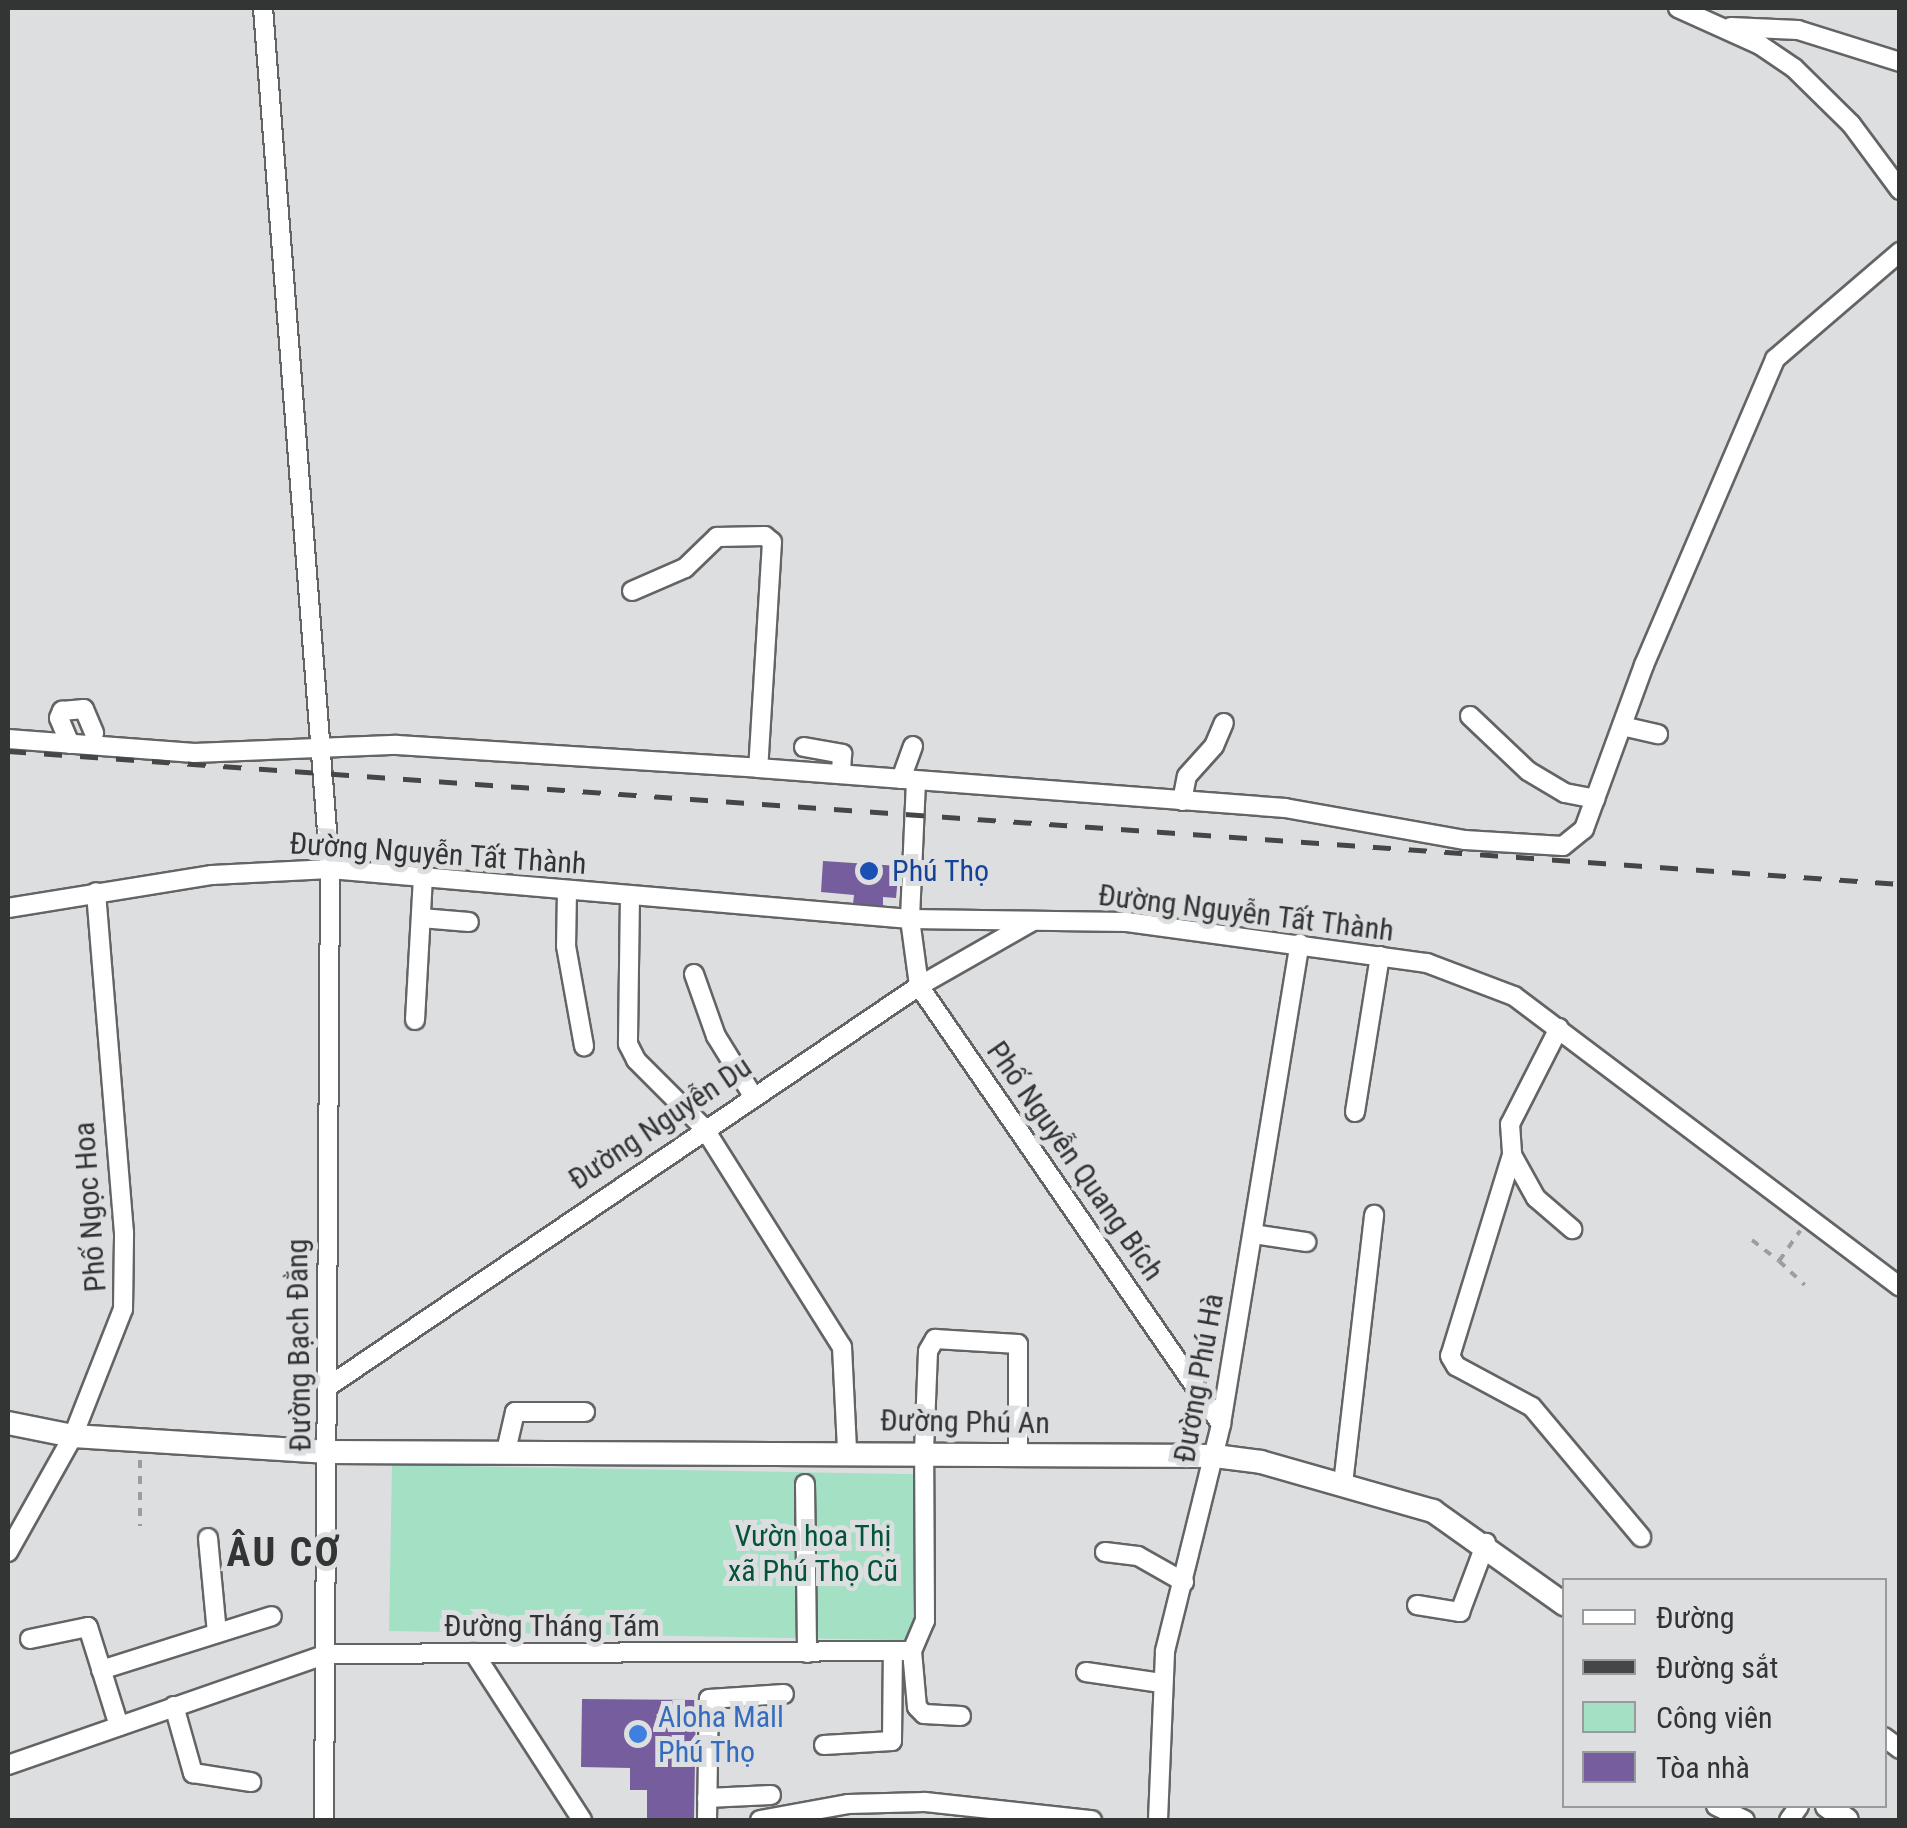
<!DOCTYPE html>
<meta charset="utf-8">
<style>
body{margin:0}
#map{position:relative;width:1907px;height:1828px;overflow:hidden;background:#dddee0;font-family:"Roboto Condensed",sans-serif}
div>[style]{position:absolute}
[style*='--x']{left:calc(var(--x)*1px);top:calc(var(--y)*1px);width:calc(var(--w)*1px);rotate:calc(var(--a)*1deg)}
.green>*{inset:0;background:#a3e0c4;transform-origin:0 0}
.building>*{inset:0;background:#765d9e}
.path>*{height:4px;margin-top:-2px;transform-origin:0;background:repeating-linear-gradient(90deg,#9c9d9f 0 8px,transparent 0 16px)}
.roads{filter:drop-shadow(2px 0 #636466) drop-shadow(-2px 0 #636466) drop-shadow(0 2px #636466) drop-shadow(0 -2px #636466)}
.minor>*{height:18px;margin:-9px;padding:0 9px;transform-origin:9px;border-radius:9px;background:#fff}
.major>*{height:22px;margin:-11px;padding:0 11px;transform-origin:11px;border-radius:11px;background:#fff}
.rail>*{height:5px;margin-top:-2.5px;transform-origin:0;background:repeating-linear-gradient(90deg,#454647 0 18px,transparent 0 36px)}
.dots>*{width:28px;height:28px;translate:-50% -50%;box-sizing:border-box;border:5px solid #dddee0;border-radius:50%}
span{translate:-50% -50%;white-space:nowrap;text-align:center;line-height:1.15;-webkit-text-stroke:10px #dddee0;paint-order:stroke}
.street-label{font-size:30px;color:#333434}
.transit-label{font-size:30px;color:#164399}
.left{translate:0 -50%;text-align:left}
.park-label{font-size:30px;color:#06533b}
.shop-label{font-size:30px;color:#366cbe}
.district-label{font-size:40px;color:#333434;font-weight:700;letter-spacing:2.5px}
.frame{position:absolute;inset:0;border:10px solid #333434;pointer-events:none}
.legend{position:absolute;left:1562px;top:1578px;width:325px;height:230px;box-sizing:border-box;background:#dddee0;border:2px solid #999a9b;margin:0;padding:12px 18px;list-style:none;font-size:30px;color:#333434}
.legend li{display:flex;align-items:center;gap:20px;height:50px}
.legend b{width:50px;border:2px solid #999a9b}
</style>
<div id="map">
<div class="green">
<i style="left:392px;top:1465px;width:526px;height:166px;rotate:1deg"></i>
</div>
<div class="building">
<i style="clip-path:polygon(823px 861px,899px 866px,896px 898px,883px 897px,883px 906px,853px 904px,854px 895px,821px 892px)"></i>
<i style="clip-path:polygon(582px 1699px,696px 1700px,694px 1820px,647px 1820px,647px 1790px,630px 1790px,630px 1768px,581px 1767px)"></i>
</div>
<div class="path">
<i style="--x:1752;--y:1240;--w:34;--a:38"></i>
<i style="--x:1779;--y:1261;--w:37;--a:-55"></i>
<i style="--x:1779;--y:1261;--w:35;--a:43"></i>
<i style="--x:140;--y:1460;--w:66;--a:90"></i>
</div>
<div class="roads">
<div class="minor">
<i style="--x:263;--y:8;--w:864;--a:85.55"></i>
<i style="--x:330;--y:869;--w:951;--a:90.36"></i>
<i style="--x:1678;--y:8;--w:90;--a:24.3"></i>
<i style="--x:1760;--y:45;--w:41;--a:34.1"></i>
<i style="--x:1794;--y:68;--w:80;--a:44.5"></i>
<i style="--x:1851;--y:124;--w:82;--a:53.4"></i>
<i style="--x:1731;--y:27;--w:67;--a:2.6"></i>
<i style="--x:1798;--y:30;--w:107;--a:17.4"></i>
<i style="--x:632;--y:591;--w:58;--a:-23.5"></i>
<i style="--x:685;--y:568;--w:45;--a:-44.1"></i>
<i style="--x:717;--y:537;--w:48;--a:-1.2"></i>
<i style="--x:765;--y:536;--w:9;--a:41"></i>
<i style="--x:772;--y:542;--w:226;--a:93.5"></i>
<i style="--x:1470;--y:716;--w:80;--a:43.5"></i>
<i style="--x:1528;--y:771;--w:43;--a:30.7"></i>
<i style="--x:1565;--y:793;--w:31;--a:11"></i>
<i style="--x:1622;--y:726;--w:37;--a:13"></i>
<i style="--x:8;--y:739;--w:187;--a:4.3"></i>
<i style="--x:194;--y:753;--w:203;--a:-2.3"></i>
<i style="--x:397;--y:745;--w:362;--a:3.6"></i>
<i style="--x:758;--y:768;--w:529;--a:4.34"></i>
<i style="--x:1285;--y:808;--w:183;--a:10.1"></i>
<i style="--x:1465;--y:840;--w:98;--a:3.5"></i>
<i style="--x:1563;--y:846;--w:27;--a:-39"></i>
<i style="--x:1584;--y:829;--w:175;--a:-69.9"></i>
<i style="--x:1644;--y:665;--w:333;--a:-66.8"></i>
<i style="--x:1775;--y:359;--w:165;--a:-40.6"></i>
<i style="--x:70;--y:744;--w:28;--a:-113"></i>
<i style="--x:59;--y:718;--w:8;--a:-67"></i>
<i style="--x:62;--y:711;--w:22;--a:-5"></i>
<i style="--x:84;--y:709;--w:26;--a:67"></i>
<i style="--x:804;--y:747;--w:39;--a:10"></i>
<i style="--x:842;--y:754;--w:20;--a:93"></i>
<i style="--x:901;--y:779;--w:35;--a:-70"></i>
<i style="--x:916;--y:781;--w:138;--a:92.5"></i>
<i style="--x:910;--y:919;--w:68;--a:82.3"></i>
<i style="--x:919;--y:986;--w:532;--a:55.41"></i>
<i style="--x:1182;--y:801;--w:25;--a:-79"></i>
<i style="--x:1187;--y:776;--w:40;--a:-48"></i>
<i style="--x:1214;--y:746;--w:25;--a:-67"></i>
<i style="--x:567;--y:891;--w:55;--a:91"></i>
<i style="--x:566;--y:946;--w:102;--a:79.8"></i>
<i style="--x:630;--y:896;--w:148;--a:90.8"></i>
<i style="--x:628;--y:1044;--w:18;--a:63"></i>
<i style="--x:636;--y:1060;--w:96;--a:45"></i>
<i style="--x:704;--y:1128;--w:259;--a:57.8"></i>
<i style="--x:842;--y:1347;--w:104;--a:87.2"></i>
<i style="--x:8;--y:908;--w:207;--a:-9.2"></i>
<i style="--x:212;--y:875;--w:118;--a:-2.9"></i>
<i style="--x:330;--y:869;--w:582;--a:4.93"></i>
<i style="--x:910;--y:919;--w:217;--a:0.8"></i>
<i style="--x:1127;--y:922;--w:303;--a:7.8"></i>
<i style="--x:1427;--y:963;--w:93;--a:20.8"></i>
<i style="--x:1514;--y:996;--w:483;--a:37"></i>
<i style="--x:421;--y:918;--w:48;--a:4.8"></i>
<i style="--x:694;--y:974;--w:66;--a:70.5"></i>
<i style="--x:716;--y:1036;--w:70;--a:58.3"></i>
<i style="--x:415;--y:1020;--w:141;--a:-86.8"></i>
<i style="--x:1559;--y:1028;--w:108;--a:117"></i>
<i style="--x:1510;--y:1124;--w:31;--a:86"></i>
<i style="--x:1512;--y:1155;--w:210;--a:107.1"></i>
<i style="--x:1450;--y:1356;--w:12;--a:59"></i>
<i style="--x:1456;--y:1366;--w:86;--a:28.3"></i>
<i style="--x:1532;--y:1407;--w:170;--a:50"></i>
<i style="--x:1355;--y:1112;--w:158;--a:-80.9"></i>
<i style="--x:1512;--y:1155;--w:49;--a:60.8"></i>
<i style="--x:1536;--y:1198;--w:48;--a:40.7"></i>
<i style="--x:1253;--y:1234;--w:54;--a:8.6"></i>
<i style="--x:329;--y:1386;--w:713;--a:-34.14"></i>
<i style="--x:919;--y:986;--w:131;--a:-29.7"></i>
<i style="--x:506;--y:1451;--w:40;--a:-77"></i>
<i style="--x:515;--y:1412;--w:70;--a:0"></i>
<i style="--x:805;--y:1484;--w:169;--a:89.3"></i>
<i style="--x:1343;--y:1484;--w:271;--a:-83.4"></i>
<i style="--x:208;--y:1538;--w:95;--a:84.6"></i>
<i style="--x:8;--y:1552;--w:133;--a:-60.7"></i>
<i style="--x:73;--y:1436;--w:136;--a:-68.5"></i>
<i style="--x:123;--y:1309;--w:76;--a:-89.2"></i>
<i style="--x:124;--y:1233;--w:342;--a:-94.7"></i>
<i style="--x:1105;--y:1552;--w:33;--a:7"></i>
<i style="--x:1138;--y:1556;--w:53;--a:29.5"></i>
<i style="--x:1417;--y:1605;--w:44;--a:9.2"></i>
<i style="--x:1460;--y:1612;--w:74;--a:-69.4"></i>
<i style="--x:30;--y:1639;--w:59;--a:-11.7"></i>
<i style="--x:88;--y:1627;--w:104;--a:72.6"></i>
<i style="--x:912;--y:1651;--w:56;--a:84.9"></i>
<i style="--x:917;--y:1707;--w:10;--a:45"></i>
<i style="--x:924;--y:1714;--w:37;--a:3"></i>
<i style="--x:474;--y:1653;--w:199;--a:57.1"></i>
<i style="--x:101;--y:1670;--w:179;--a:-17.5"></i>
<i style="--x:1086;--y:1672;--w:76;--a:8.3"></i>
<i style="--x:174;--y:1706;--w:70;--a:74.2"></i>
<i style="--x:193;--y:1773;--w:59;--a:8.8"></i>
<i style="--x:1884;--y:1737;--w:20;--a:37"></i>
<i style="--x:824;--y:1745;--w:68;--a:-3.4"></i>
<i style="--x:892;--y:1741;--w:90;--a:-89.4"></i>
<i style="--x:8;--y:1765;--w:337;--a:-19.2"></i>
<i style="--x:326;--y:1654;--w:586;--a:-0.29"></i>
<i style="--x:912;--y:1651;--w:33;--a:-67"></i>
<i style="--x:925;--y:1621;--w:170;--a:-90.3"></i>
<i style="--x:924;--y:1451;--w:100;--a:-87.7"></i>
<i style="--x:928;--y:1351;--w:14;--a:-60"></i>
<i style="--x:935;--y:1339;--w:83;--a:3.4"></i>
<i style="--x:1018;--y:1344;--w:108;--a:90"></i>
<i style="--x:707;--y:1798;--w:64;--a:-2.7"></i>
<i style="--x:1716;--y:1806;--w:32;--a:26"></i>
<i style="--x:707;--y:1820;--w:121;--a:-89.1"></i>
<i style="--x:709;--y:1699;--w:75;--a:-3.8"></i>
<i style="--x:760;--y:1820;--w:89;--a:-10.3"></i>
<i style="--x:848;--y:1804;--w:77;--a:-1.5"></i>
<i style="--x:925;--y:1802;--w:168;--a:6.2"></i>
<i style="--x:1158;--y:1820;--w:169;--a:-87.6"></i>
<i style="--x:1165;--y:1651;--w:234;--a:-76.1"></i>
<i style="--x:1221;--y:1424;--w:487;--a:-80.7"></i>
<i style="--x:1789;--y:1820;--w:17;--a:-54"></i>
</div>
<div class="major">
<i style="--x:8;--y:1423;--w:66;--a:11.3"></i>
<i style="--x:73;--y:1436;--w:256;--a:3.6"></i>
<i style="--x:328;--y:1452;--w:887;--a:0.26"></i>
<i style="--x:1215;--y:1456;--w:46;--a:7.4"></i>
<i style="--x:1261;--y:1462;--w:179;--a:15.9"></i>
<i style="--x:1433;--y:1511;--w:161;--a:35.4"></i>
<i style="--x:1827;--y:1806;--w:24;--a:35"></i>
</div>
</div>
<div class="rail">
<i style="--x:8;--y:751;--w:1897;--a:4.02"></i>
</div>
<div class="dots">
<i style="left:869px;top:871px;background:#1a4fb4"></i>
<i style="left:638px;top:1734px;background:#3f7fe0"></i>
</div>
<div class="street-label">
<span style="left:438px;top:854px;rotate:4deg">Đường Nguyễn Tất Thành</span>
<span style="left:1246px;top:913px;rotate:7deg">Đường Nguyễn Tất Thành</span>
<span style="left:660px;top:1123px;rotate:-34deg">Đường Nguyễn Du</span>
<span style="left:1075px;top:1161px;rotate:55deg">Phố Nguyễn Quang Bích</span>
<span style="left:90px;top:1207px;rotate:-94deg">Phố Ngọc Hoa</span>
<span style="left:299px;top:1345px;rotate:-91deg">Đường Bạch Đằng</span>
<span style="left:1199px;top:1378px;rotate:-80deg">Đường Phú Hà</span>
<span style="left:965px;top:1422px;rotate:1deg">Đường Phú An</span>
<span style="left:552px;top:1626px">Đường Tháng Tám</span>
</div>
<div class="transit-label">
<span class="left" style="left:892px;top:871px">Phú Thọ</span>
</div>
<div class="park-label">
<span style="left:813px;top:1553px">Vườn hoa Thị<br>xã Phú Thọ Cũ</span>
</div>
<div class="shop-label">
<span class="left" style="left:658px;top:1734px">Aloha Mall<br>Phú Thọ</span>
</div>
<div class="district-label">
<span style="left:284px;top:1553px">ÂU CƠ</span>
</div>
<div class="frame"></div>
<ul class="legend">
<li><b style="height:12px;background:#fff"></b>Đường</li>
<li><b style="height:12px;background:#454647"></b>Đường sắt</li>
<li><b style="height:28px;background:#a3e0c4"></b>Công viên</li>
<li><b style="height:28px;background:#765d9e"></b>Tòa nhà</li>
</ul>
</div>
